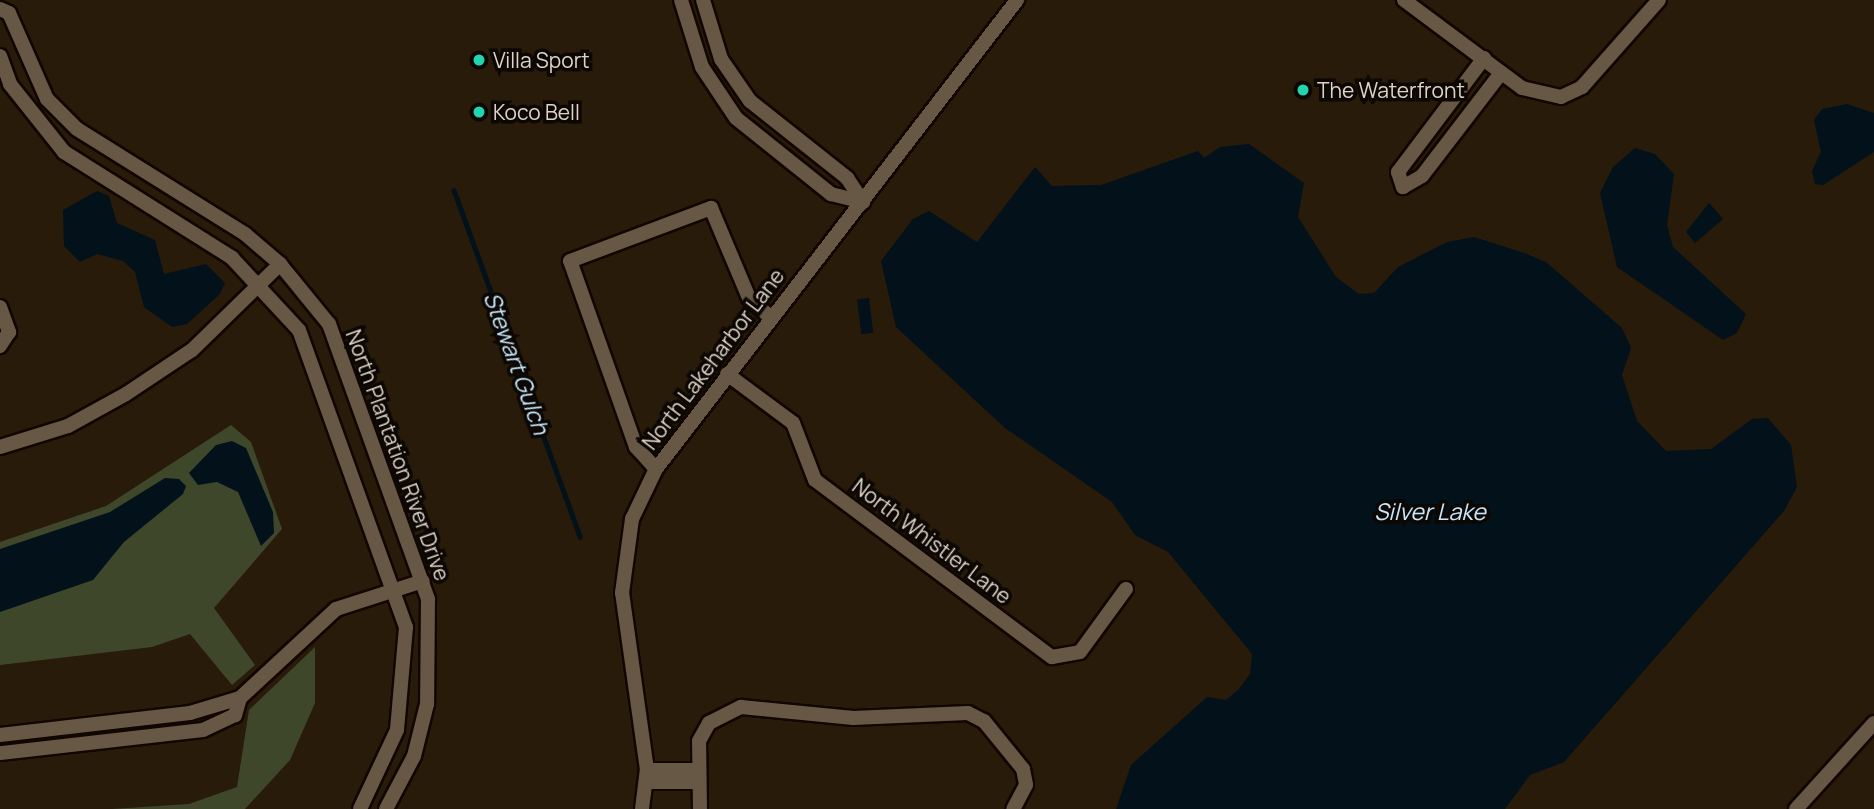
<!DOCTYPE html>
<style>
body{margin:0}
#map{position:relative;width:1874px;height:809px;overflow:hidden;background:#281b0a;font-family:Manrope,sans-serif}
div>[style]{position:absolute}
[style*='--x']{left:calc(var(--x)*1px);top:calc(var(--y)*1px);width:calc(var(--w)*1px);rotate:calc(var(--a)*1deg)}
.green>*{inset:0;background:#3f472b}
.water>*{inset:0;background:#02111a;transform-origin:0 0}
.stream>*{height:4.5px;margin:-2.25px;padding:0 2.25px;transform-origin:2.25px;border-radius:2.25px;background:#02111a}
.roads{filter:drop-shadow(2px 0 #110600) drop-shadow(-2px 0 #110600) drop-shadow(0 2px #110600) drop-shadow(0 -2px #110600)}
.street>*{height:14px;margin:-7px;padding:0 7px;transform-origin:7px;border-radius:7px;background:#675845}
.dots>*{width:19px;height:19px;translate:-50% -50%;box-sizing:border-box;border:4px solid #0c0703;border-radius:50%}
span{translate:-50% -50%;white-space:nowrap;text-align:center;line-height:1.15;-webkit-text-stroke:7px #0c0703;paint-order:stroke}
.poi-label{font-size:21px;color:#ddd4c9}
.left{translate:0 -50%;text-align:left}
.street-label{font-size:21px;color:#ddd4c9}
.water-label{font-size:23px;color:#c6e6f9;font-style:italic}
</style>
<div id="map">
<div class="green">
<i style="clip-path:polygon(231px 425px,251px 442px,282px 529px,214px 608px,255px 665px,232px 685px,190px 634px,152px 647px,0 665px,0 542px,106px 506px)"></i>
<i style="clip-path:polygon(315px 647px,315px 703px,290px 760px,245px 809px,112px 809px,189px 804px,237px 787px,249px 710px)"></i>
</div>
<div class="water">
<i style="clip-path:polygon(1847px 104px,1874px 113px,1874px 152px,1823px 185px,1815px 184px,1812px 171px,1821px 152px,1814px 120px,1822px 109px)"></i>
<i style="clip-path:polygon(1249px 144px,1304px 183px,1298px 217px,1336px 277px,1359px 294px,1374px 293px,1398px 267px,1447px 242px,1474px 237px,1524px 253px,1546px 262px,1622px 328px,1631px 348px,1622px 375px,1637px 421px,1666px 451px,1711px 449px,1752px 419px,1768px 418px,1791px 445px,1797px 487px,1784px 511px,1564px 762px,1530px 775px,1505px 809px,1116px 809px,1131px 765px,1207px 697px,1226px 700px,1239px 689px,1250px 674px,1252px 654px,1168px 552px,1135px 535px,1112px 502px,1005px 428px,896px 327px,881px 261px,913px 219px,929px 211px,977px 242px,1035px 167px,1052px 186px,1101px 185px,1198px 151px,1204px 158px,1220px 147px)"></i>
<i style="clip-path:polygon(1635px 148px,1655px 154px,1674px 174px,1667px 225px,1673px 247px,1746px 314px,1737px 333px,1723px 340px,1617px 267px,1600px 193px,1613px 167px)"></i>
<i style="clip-path:polygon(97px 191px,109px 196px,117px 223px,155px 240px,164px 274px,206px 264px,225px 283px,220px 294px,187px 324px,172px 327px,144px 307px,135px 272px,123px 261px,97px 254px,80px 262px,64px 246px,63px 210px)"></i>
<i style="clip-path:polygon(1709px 203px,1723px 219px,1695px 243px,1686px 232px)"></i>
<i style="left:869px;top:298px;width:35px;height:12px;rotate:83deg"></i>
<i style="clip-path:polygon(232px 441px,246px 448px,273px 512px,274px 533px,261px 546px,238px 492px,217px 482px,198px 485px,189px 473px,216px 445px)"></i>
<i style="clip-path:polygon(165px 478px,179px 479px,186px 486px,183px 494px,124px 542px,93px 580px,0 612px,0 549px,110px 512px)"></i>
</div>
<div class="stream">
<i style="--x:454;--y:190;--w:369;--a:70"></i>
</div>
<div class="roads">
<div class="street">
<i style="--x:681;--y:0;--w:70;--a:72.6"></i>
<i style="--x:702;--y:67;--w:61;--a:56.3"></i>
<i style="--x:736;--y:118;--w:122;--a:38.7"></i>
<i style="--x:831;--y:194;--w:33;--a:14"></i>
<i style="--x:703;--y:0;--w:62;--a:73"></i>
<i style="--x:721;--y:59;--w:51;--a:55.4"></i>
<i style="--x:750;--y:101;--w:124;--a:38.4"></i>
<i style="--x:847;--y:178;--w:29;--a:56"></i>
<i style="--x:1404;--y:0;--w:147;--a:36.7"></i>
<i style="--x:1522;--y:88;--w:40;--a:13"></i>
<i style="--x:1561;--y:97;--w:23;--a:-25"></i>
<i style="--x:1582;--y:87;--w:116;--a:-48.5"></i>
<i style="--x:0;--y:9;--w:10;--a:24"></i>
<i style="--x:9;--y:13;--w:94;--a:66.2"></i>
<i style="--x:47;--y:99;--w:42;--a:45"></i>
<i style="--x:77;--y:129;--w:198;--a:32"></i>
<i style="--x:245;--y:234;--w:46;--a:40.6"></i>
<i style="--x:280;--y:264;--w:77;--a:50.8"></i>
<i style="--x:329;--y:324;--w:292;--a:70.2"></i>
<i style="--x:428;--y:599;--w:105;--a:90.5"></i>
<i style="--x:427;--y:704;--w:54;--a:104"></i>
<i style="--x:414;--y:756;--w:60;--a:117.8"></i>
<i style="--x:0;--y:56;--w:30;--a:70"></i>
<i style="--x:10;--y:84;--w:87;--a:51.5"></i>
<i style="--x:64;--y:152;--w:199;--a:32.2"></i>
<i style="--x:232;--y:258;--w:98;--a:47.1"></i>
<i style="--x:299;--y:330;--w:316;--a:70.2"></i>
<i style="--x:406;--y:627;--w:103;--a:95"></i>
<i style="--x:397;--y:730;--w:87;--a:115.1"></i>
<i style="--x:1484;--y:58;--w:143;--a:127"></i>
<i style="--x:1398;--y:172;--w:16;--a:72"></i>
<i style="--x:1403;--y:187;--w:22;--a:-30"></i>
<i style="--x:1422;--y:176;--w:130;--a:-52.5"></i>
<i style="--x:0;--y:307;--w:27;--a:70"></i>
<i style="--x:9;--y:332;--w:17;--a:123"></i>
<i style="--x:727;--y:374;--w:82;--a:36.6"></i>
<i style="--x:793;--y:423;--w:61;--a:68.9"></i>
<i style="--x:815;--y:480;--w:296;--a:36.8"></i>
<i style="--x:1052;--y:657;--w:28;--a:-10"></i>
<i style="--x:1080;--y:652;--w:78;--a:-53.9"></i>
<i style="--x:0;--y:447;--w:71;--a:-17.2"></i>
<i style="--x:68;--y:426;--w:66;--a:-28.9"></i>
<i style="--x:126;--y:394;--w:79;--a:-33.7"></i>
<i style="--x:192;--y:350;--w:123;--a:-44.3"></i>
<i style="--x:656;--y:469;--w:30;--a:-132"></i>
<i style="--x:636;--y:447;--w:197;--a:-109.5"></i>
<i style="--x:570;--y:261;--w:151;--a:-20.6"></i>
<i style="--x:711;--y:208;--w:98;--a:67.1"></i>
<i style="--x:749;--y:298;--w:28;--a:42"></i>
<i style="--x:240;--y:698;--w:131;--a:-42.8"></i>
<i style="--x:336;--y:609;--w:91;--a:-17.8"></i>
<i style="--x:0;--y:735;--w:191;--a:-6.6"></i>
<i style="--x:190;--y:713;--w:52;--a:-16.7"></i>
<i style="--x:240;--y:698;--w:18;--a:106"></i>
<i style="--x:235;--y:715;--w:35;--a:155"></i>
<i style="--x:203;--y:730;--w:204;--a:173.5"></i>
<i style="--x:647;--y:770;--w:49;--a:0"></i>
<i style="--x:646;--y:782;--w:50;--a:0"></i>
<i style="--x:642;--y:809;--w:39;--a:-83"></i>
<i style="--x:647;--y:770;--w:179;--a:-98"></i>
<i style="--x:622;--y:593;--w:75;--a:-82.3"></i>
<i style="--x:632;--y:519;--w:55;--a:-64.4"></i>
<i style="--x:656;--y:469;--w:592;--a:-52.41"></i>
<i style="--x:700;--y:809;--w:68;--a:-90.8"></i>
<i style="--x:699;--y:741;--w:21;--a:-61"></i>
<i style="--x:709;--y:723;--w:36;--a:-27"></i>
<i style="--x:741;--y:707;--w:113;--a:5.6"></i>
<i style="--x:853;--y:718;--w:115;--a:-2.5"></i>
<i style="--x:968;--y:713;--w:18;--a:27"></i>
<i style="--x:984;--y:721;--w:62;--a:50.9"></i>
<i style="--x:1023;--y:769;--w:16;--a:79"></i>
<i style="--x:1026;--y:785;--w:27;--a:118"></i>
<i style="--x:1796;--y:809;--w:116;--a:-47.8"></i>
</div>
</div>
<div class="dots">
<i style="left:479px;top:60px;background:#23d5af"></i>
<i style="left:1303px;top:90px;background:#23d5af"></i>
<i style="left:479px;top:112px;background:#23d5af"></i>
</div>
<div class="poi-label">
<span class="left" style="left:493px;top:60px">Villa Sport</span>
<span class="left" style="left:1317px;top:90px">The Waterfront</span>
<span class="left" style="left:493px;top:112px">Koco Bell</span>
</div>
<div class="street-label">
<span style="left:713px;top:359px;rotate:-53deg">North Lakeharbor Lane</span>
<span style="left:398px;top:455px;rotate:70deg">North Plantation River Drive</span>
<span style="left:932px;top:541px;rotate:37deg">North Whistler Lane</span>
</div>
<div class="water-label">
<span style="left:517px;top:363px;rotate:70deg">Stewart Gulch</span>
<span style="left:1430px;top:511px">Silver Lake</span>
</div>
</div>
